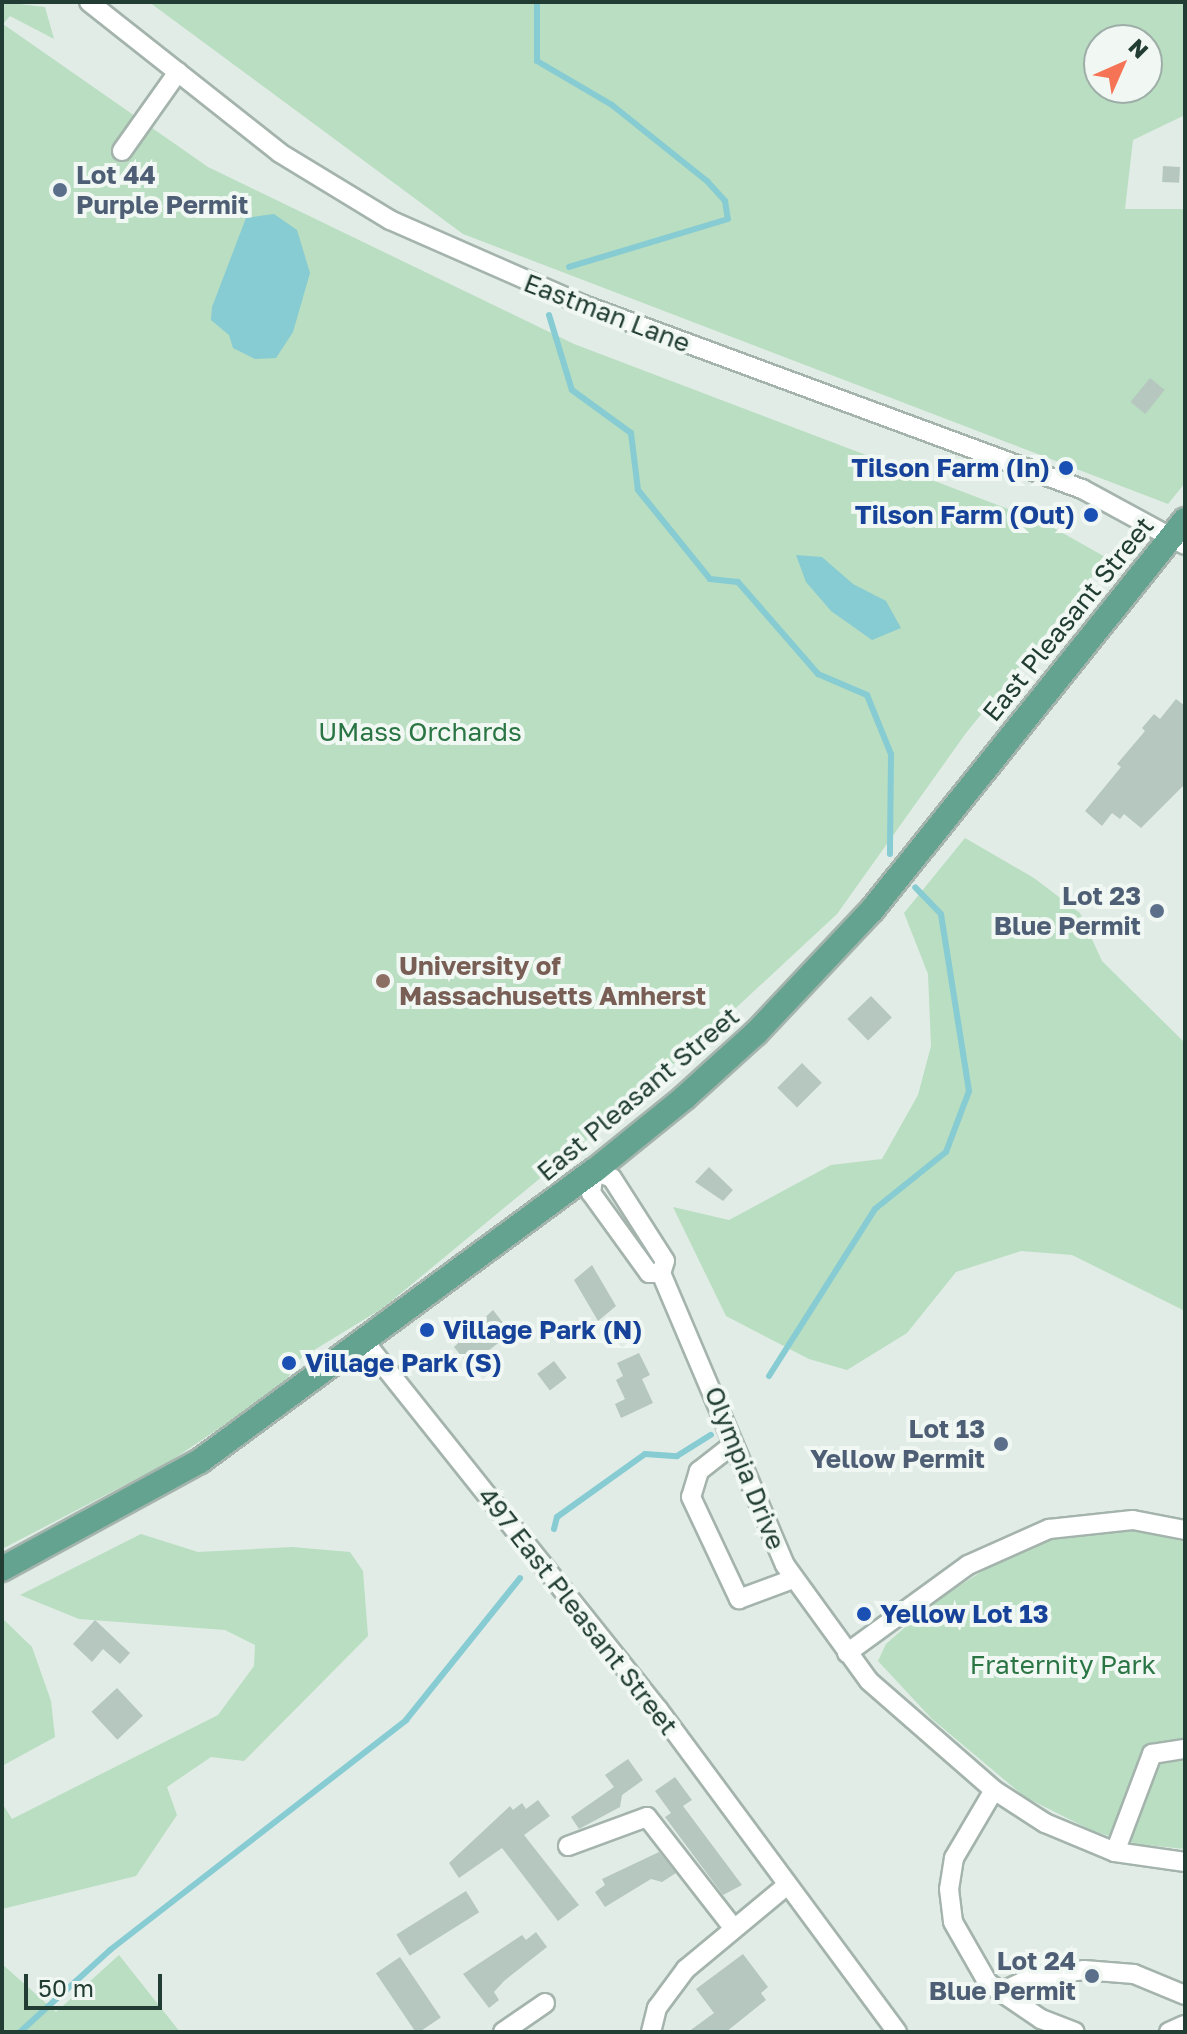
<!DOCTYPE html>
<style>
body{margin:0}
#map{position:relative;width:1187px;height:2034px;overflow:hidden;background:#e1ece6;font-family:"Golos Text",sans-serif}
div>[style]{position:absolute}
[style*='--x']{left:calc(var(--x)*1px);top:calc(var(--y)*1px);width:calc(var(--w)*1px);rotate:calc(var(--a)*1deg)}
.green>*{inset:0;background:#b9dec1}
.water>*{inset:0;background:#87cbd3}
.stream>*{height:6px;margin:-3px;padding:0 3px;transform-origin:3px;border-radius:3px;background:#87cbd3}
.building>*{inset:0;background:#b6c7bf;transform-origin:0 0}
.roads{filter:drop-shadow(2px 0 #a4b4ad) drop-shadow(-2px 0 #a4b4ad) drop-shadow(0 2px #a4b4ad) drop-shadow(0 -2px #a4b4ad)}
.minor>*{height:18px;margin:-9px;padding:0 9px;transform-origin:9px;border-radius:9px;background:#fff}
.major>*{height:24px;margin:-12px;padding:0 12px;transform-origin:12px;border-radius:12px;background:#64a38f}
.dots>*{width:22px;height:22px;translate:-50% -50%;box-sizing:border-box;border:4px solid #f1f8f4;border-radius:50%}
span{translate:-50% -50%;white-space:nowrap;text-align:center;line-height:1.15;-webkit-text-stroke:8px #f1f8f4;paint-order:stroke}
.service-label{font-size:26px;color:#4e5e75;font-weight:700}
.left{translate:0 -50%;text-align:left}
.right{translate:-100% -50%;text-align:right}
.street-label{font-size:26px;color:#213d34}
.transit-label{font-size:26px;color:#164399;font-weight:700}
.park-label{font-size:26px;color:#2a7543}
.education-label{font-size:26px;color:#785e54;font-weight:700}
.frame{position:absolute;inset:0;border:4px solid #213d34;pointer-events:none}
.north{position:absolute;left:1083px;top:24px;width:80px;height:80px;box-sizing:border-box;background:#f1f8f4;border:2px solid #9eada7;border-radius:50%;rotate:45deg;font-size:22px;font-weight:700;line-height:32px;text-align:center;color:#213d34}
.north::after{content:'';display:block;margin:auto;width:28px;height:36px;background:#f57455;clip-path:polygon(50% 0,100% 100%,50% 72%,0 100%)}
.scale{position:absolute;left:24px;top:1974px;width:138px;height:36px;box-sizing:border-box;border:4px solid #213d34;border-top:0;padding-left:10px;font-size:24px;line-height:28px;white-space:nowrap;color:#213d34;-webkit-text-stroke:6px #f1f8f4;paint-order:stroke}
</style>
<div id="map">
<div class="green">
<i style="clip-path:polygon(2px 2px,45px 7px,54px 39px,10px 16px,3px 24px,208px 167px,574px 344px,1045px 523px,1107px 558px,966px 733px,837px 914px,653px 1085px,383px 1308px,301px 1358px,282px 1386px,169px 1462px,2px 1549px)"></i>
<i style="clip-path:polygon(evenodd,149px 2px,1185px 2px,1185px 115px,1133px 140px,1125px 209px,1185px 209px,1185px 483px,1168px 504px,463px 234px,149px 2px,1099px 40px,1147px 40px,1147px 88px,1099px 88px,1099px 40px)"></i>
<i style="clip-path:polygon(965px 838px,1034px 878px,1080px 913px,1102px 961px,1185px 1043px,1185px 1311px,1072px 1255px,1021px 1251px,956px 1272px,907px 1333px,847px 1370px,809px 1359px,726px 1316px,673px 1207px,729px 1220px,831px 1165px,882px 1159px,918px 1095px,931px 1046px,928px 974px,904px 913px)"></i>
<i style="clip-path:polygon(1079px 1528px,1142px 1530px,1185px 1542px,1185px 1849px,1136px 1844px,1093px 1831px,1025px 1797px,932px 1719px,878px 1661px,886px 1644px,935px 1601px,1016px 1550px)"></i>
<i style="clip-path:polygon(141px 1534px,198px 1552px,292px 1547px,350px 1552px,363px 1571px,368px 1636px,244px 1761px,211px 1757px,167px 1787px,177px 1815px,136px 1876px,2px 1909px,2px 1803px,12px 1819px,218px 1715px,254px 1666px,255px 1645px,225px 1630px,79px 1619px,20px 1595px)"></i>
<i style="clip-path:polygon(2px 1618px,32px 1647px,51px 1701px,55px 1737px,2px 1766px)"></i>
<i style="clip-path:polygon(119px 1955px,180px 2032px,2px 2032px,2px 1964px,56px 2012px)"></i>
</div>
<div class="water">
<i style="clip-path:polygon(274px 214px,297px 230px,310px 273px,293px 332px,276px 358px,255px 359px,233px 348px,229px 335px,211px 320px,212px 307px,246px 218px)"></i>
<i style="clip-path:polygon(796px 555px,822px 557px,853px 584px,886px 601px,901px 628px,872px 640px,831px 611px,806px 582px)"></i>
</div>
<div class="stream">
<i style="--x:537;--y:2;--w:59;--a:90"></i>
<i style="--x:537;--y:61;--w:87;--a:30.4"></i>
<i style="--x:612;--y:105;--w:122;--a:38.7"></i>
<i style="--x:707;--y:181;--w:27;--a:48"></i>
<i style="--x:725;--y:201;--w:18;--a:81"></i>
<i style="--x:728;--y:219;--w:166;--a:163.2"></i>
<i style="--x:549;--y:315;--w:78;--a:73"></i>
<i style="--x:572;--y:390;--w:73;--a:36.1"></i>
<i style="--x:631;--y:433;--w:57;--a:83"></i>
<i style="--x:638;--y:490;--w:114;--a:51"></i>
<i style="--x:710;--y:579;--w:28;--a:6"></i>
<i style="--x:738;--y:582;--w:122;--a:49"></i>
<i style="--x:818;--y:674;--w:53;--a:23.2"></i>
<i style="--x:867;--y:695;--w:64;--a:67.9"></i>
<i style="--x:891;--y:754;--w:100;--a:90.6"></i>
<i style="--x:769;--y:1376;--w:198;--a:-57.6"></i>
<i style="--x:875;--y:1209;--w:91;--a:-38.8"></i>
<i style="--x:946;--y:1152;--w:65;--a:-69.3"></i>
<i style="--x:969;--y:1091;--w:179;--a:-99"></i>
<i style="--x:941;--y:914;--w:37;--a:-134"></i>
<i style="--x:554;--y:1529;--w:12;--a:-76"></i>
<i style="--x:557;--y:1517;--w:108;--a:-35.6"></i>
<i style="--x:645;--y:1454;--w:32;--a:4"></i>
<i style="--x:677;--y:1456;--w:40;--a:-32"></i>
<i style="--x:20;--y:2032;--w:122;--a:-42.3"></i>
<i style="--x:110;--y:1950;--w:375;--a:-37.8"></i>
<i style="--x:406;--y:1720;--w:182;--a:-51.2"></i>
</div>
<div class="building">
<i style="left:1163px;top:166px;width:17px;height:16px;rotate:3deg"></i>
<i style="left:1150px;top:378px;width:19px;height:31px;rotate:39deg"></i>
<i style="clip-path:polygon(1176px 699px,1185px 706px,1185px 784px,1141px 828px,1124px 814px,1120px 819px,1112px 813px,1102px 826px,1085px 811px,1121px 767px,1117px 764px,1145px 731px,1142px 728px,1154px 714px,1160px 719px)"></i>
<i style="left:871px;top:996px;width:30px;height:33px;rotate:46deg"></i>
<i style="left:802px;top:1063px;width:28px;height:35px;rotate:45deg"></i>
<i style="clip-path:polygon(709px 1167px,733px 1190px,723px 1201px,695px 1182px)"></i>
<i style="clip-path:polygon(592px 1265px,616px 1306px,598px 1321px,574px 1280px)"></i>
<i style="clip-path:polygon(493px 1310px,511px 1333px,469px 1366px,454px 1347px)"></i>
<i style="clip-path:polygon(639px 1353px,650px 1375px,642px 1379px,653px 1403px,621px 1418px,615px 1404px,625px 1399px,616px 1380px,623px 1376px,617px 1363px)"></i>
<i style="left:554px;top:1361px;width:21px;height:21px;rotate:53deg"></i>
<i style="clip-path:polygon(95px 1620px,130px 1653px,120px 1664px,103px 1649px,92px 1662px,73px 1644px)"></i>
<i style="left:117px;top:1688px;width:38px;height:35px;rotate:47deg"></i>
<i style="clip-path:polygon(628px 1759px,643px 1780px,622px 1795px,620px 1807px,579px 1829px,571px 1817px,614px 1787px,605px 1775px)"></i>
<i style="clip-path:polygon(675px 1777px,692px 1800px,683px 1806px,742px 1885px,723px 1895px,665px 1817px,671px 1813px,655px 1791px)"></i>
<i style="clip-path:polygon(538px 1800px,550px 1816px,524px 1835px,579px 1905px,558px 1921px,502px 1848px,459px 1878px,449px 1863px,510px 1806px,513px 1810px,522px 1803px,526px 1809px)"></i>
<i style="clip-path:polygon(659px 1852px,676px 1873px,662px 1882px,651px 1879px,605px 1907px,595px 1892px,605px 1885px,602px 1879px)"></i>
<i style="left:466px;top:1891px;width:25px;height:82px;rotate:58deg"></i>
<i style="clip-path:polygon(536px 1932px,547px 1947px,504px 1981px,494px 1992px,499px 2000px,489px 2008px,463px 1974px,522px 1935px,526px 1940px)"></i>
<i style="clip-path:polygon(743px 1954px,768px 1987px,761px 1993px,766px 2000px,726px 2032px,688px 2032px,714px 2013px,696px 1989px)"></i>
<i style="left:400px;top:1957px;width:73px;height:29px;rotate:56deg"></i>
</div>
<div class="roads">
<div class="minor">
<i style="--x:89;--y:2;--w:243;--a:38.3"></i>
<i style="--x:280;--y:153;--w:129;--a:31.3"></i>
<i style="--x:390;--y:220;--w:209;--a:23.7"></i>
<i style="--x:581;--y:304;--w:534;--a:20.27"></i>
<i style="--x:1082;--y:489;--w:117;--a:28.5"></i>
<i style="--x:122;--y:151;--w:97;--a:-54.7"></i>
<i style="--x:661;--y:1273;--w:12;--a:180"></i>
<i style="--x:649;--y:1273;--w:99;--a:-125.9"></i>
<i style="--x:591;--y:1193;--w:22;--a:-82"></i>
<i style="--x:594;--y:1171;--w:19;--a:21"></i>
<i style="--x:612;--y:1178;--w:98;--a:57.4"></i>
<i style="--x:665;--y:1261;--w:13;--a:108"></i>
<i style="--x:661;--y:1273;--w:317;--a:67"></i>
<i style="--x:785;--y:1565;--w:143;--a:54.1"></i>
<i style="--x:869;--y:1681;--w:166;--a:41.1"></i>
<i style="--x:994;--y:1790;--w:61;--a:32.9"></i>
<i style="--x:1045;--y:1823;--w:76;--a:22.5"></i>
<i style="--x:1115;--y:1852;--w:71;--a:8.1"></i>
<i style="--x:364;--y:1341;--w:471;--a:51.4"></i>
<i style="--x:658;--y:1709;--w:402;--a:53.5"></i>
<i style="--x:731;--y:1446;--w:41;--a:142"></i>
<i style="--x:699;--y:1471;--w:27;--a:107"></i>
<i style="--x:691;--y:1497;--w:113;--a:64.8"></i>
<i style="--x:739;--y:1599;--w:58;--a:-20.3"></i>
<i style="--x:847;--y:1653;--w:150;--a:-36"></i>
<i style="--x:968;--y:1565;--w:89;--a:-24"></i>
<i style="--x:1049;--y:1529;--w:84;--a:-6.1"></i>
<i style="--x:1133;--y:1520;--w:53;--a:10.9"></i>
<i style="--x:994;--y:1790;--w:79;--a:120.5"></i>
<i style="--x:954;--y:1858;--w:31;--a:99"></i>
<i style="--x:949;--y:1889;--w:33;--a:83"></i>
<i style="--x:953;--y:1922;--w:70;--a:60.2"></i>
<i style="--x:988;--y:1983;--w:64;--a:34.2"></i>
<i style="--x:1041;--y:2019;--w:36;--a:21"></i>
<i style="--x:568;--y:1846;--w:84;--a:-20.2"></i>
<i style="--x:647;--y:1817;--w:138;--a:52.1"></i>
<i style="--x:1115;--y:1852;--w:105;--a:-69.3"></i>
<i style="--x:1152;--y:1754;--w:33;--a:-9"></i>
<i style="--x:1001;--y:1992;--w:35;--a:-25"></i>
<i style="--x:1033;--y:1977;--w:51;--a:-7.8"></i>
<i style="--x:1084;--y:1970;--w:50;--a:4.6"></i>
<i style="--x:1134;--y:1974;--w:55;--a:22.4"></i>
<i style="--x:503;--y:2032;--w:51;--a:-34.6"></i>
<i style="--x:651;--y:2032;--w:25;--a:-76"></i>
<i style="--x:657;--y:2008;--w:49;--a:-53.4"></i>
<i style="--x:686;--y:1969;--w:131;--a:-39.7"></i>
<i style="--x:1169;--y:2032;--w:17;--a:-24"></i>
</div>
<div class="major">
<i style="--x:2;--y:1569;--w:226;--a:-28.6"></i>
<i style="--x:200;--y:1461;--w:489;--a:-36.4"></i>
<i style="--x:594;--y:1171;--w:116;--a:-39"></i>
<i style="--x:684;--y:1098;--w:97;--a:-42.1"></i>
<i style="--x:756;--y:1033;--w:169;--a:-46.7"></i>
<i style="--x:872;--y:910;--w:500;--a:-51.25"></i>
</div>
</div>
<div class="dots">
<i style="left:60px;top:190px;background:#5c6f8a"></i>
<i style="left:1066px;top:468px;background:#1a4fb4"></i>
<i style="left:1091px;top:515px;background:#1a4fb4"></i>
<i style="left:1157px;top:911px;background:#5c6f8a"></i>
<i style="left:383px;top:981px;background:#8d6e63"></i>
<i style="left:427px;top:1330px;background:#1a4fb4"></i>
<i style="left:289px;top:1363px;background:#1a4fb4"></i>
<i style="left:1001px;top:1444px;background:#5c6f8a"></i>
<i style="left:864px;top:1614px;background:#1a4fb4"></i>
<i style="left:1092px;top:1976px;background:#5c6f8a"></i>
</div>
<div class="service-label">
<span class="left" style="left:76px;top:190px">Lot 44<br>Purple Permit</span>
<span class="right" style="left:1141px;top:911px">Lot 23<br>Blue Permit</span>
<span class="right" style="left:985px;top:1444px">Lot 13<br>Yellow Permit</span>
<span class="right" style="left:1076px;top:1976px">Lot 24<br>Blue Permit</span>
</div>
<div class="street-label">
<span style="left:607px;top:313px;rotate:21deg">Eastman Lane</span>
<span style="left:1068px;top:619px;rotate:-51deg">East Pleasant Street</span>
<span style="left:638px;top:1094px;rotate:-40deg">East Pleasant Street</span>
<span style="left:745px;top:1468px;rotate:68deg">Olympia Drive</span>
<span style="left:578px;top:1611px;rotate:52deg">497 East Pleasant Street</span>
</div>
<div class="transit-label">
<span class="right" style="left:1050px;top:468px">Tilson Farm (In)</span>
<span class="right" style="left:1075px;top:515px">Tilson Farm (Out)</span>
<span class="left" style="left:443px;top:1330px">Village Park (N)</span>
<span class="left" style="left:305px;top:1363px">Village Park (S)</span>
<span class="left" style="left:880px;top:1614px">Yellow Lot 13</span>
</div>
<div class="park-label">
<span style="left:420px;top:732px">UMass Orchards</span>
<span style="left:1063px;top:1665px">Fraternity Park</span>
</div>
<div class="education-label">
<span class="left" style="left:399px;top:981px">University of<br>Massachusetts Amherst</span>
</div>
<div class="frame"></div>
<div class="north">N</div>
<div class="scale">50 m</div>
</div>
